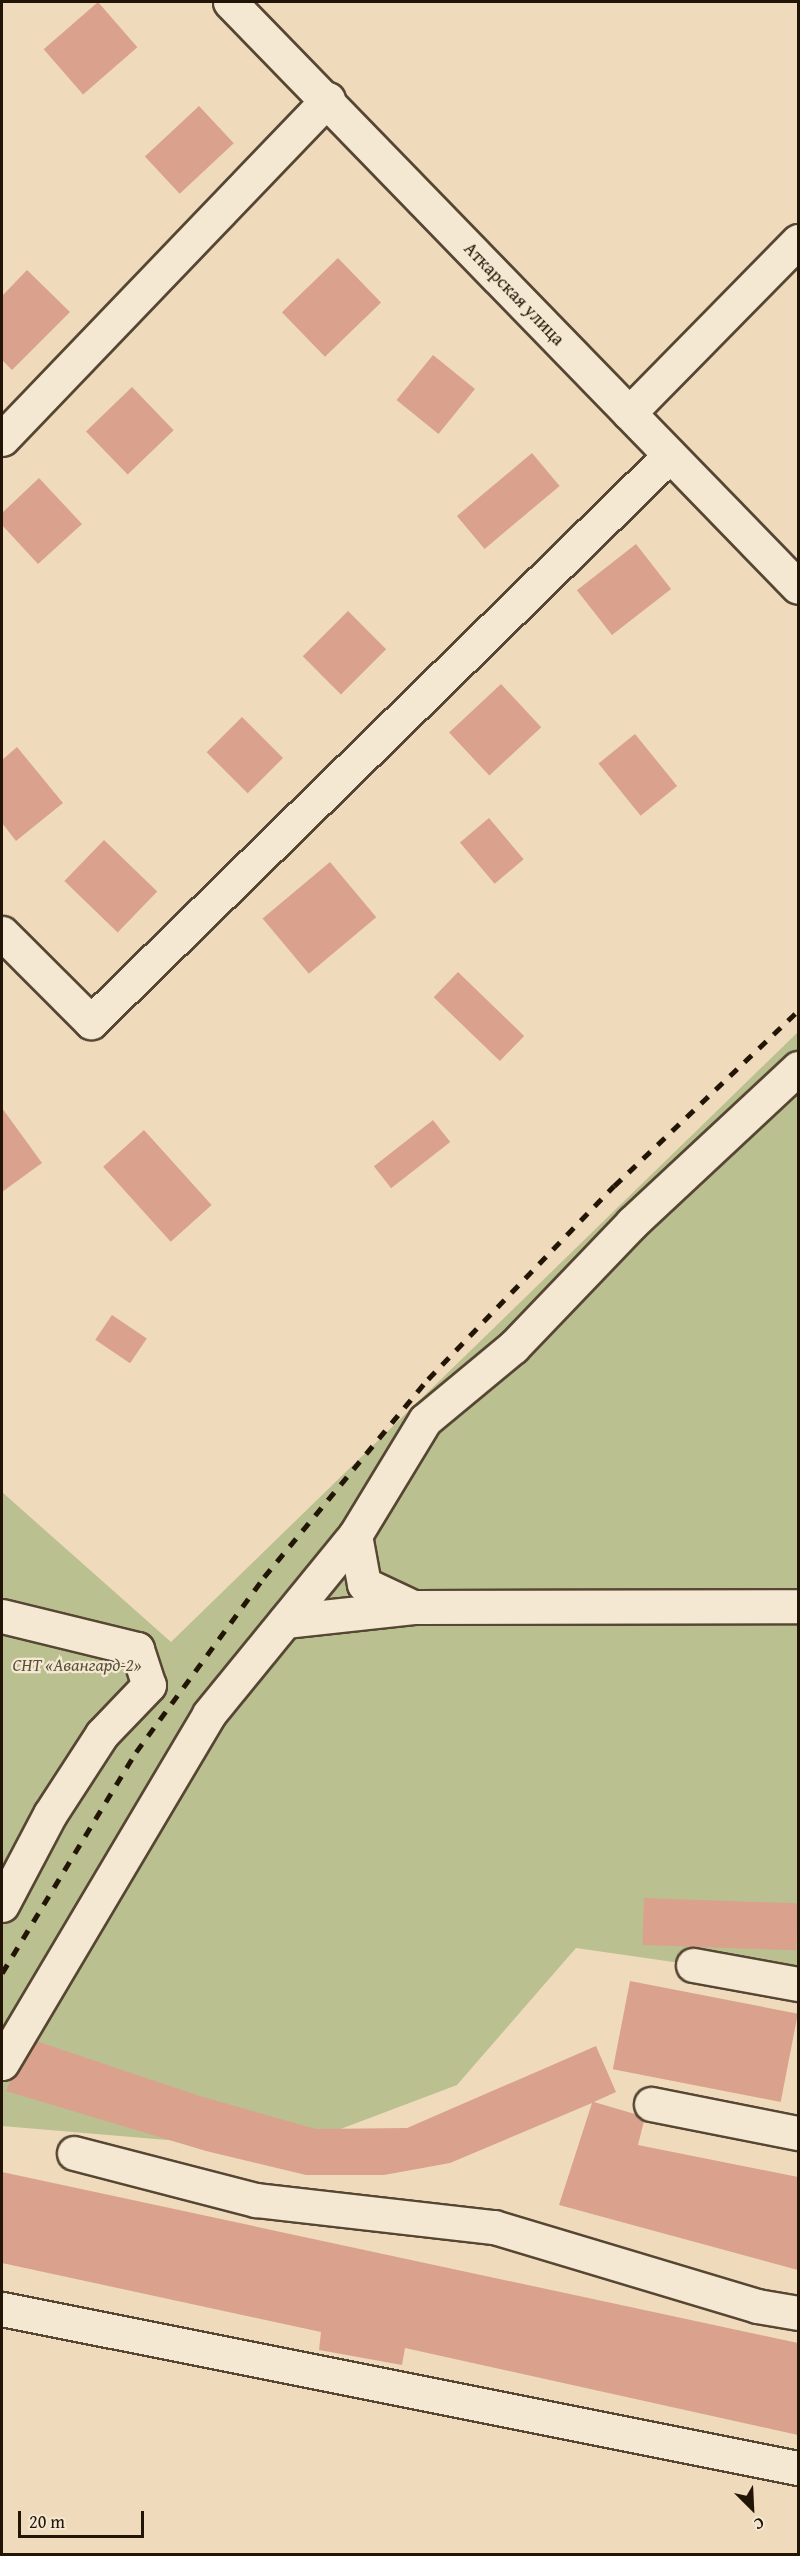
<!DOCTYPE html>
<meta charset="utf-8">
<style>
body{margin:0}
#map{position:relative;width:800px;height:2556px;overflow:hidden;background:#efdbbc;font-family:"Gentium Book Plus",serif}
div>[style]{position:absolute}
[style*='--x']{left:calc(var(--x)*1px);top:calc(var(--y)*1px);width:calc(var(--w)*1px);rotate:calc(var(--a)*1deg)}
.green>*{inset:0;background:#bac090}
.building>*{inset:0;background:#daa28c;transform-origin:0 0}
.roads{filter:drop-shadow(2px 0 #564633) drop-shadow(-2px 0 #564633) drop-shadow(0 2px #564633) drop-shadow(0 -2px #564633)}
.minor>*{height:33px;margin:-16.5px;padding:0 16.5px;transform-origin:16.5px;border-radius:16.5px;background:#f5e8d3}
.rail>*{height:4.5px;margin-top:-2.25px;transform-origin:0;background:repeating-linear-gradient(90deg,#231505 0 10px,transparent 0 20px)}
span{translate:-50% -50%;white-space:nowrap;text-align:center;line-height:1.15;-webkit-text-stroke:4.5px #f5e8d3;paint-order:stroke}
.street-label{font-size:18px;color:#231505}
.park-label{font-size:18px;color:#585136;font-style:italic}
.frame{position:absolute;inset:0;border:3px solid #231505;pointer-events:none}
.north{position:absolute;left:722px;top:2478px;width:60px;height:60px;-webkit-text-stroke:4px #f5e8d3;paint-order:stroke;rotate:156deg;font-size:16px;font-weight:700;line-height:24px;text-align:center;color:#231505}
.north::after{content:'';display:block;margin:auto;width:21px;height:27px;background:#231505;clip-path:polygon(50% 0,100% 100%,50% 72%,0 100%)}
.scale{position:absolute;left:18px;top:2511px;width:126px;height:27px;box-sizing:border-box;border:3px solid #231505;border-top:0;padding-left:8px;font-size:18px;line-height:21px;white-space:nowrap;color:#231505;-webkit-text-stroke:4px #f5e8d3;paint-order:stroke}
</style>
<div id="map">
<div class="green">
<i style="clip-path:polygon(798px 1032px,798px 1980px,576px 1948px,457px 2085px,285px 2150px,2px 2126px,2px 1492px,171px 1642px)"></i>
</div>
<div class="building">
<i style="left:98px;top:2px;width:60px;height:72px;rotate:49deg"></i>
<i style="left:199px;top:106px;width:51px;height:74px;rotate:47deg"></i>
<i style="left:338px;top:258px;width:62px;height:78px;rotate:46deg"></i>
<i style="clip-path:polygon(27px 270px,70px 312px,12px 370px,2px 360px,2px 296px)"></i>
<i style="left:433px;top:355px;width:54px;height:58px;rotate:39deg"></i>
<i style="left:132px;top:387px;width:60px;height:64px;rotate:46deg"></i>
<i style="left:532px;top:453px;width:43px;height:98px;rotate:50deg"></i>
<i style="clip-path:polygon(39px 478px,82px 524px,38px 564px,2px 525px,2px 513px)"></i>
<i style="left:636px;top:544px;width:57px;height:75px;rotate:52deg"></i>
<i style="left:348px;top:611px;width:54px;height:64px;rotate:45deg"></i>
<i style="left:501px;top:684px;width:59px;height:71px;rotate:47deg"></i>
<i style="left:242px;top:717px;width:58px;height:50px;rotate:45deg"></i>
<i style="left:635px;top:734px;width:67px;height:47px;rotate:51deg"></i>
<i style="clip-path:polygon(17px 747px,63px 803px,16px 841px,2px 823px,2px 760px)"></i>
<i style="left:489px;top:818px;width:54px;height:38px;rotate:50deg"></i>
<i style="left:104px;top:840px;width:74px;height:57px;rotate:44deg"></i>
<i style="left:330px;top:862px;width:72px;height:88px;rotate:50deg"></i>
<i style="left:458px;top:972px;width:92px;height:35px;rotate:44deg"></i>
<i style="clip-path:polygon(2px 1108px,42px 1163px,2px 1192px)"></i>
<i style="left:433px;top:1120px;width:28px;height:75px;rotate:52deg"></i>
<i style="left:144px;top:1130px;width:101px;height:55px;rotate:48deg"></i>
<i style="left:112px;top:1315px;width:42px;height:30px;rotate:34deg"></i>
<i style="left:644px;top:1898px;width:154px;height:47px;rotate:2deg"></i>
<i style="left:630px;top:1981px;width:171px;height:90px;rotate:11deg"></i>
<i style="clip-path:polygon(30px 2039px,203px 2097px,316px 2129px,407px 2128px,596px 2046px,616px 2092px,594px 2102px,645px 2117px,638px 2145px,798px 2177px,798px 2270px,559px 2205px,592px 2103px,450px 2163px,384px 2175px,306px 2175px,206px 2151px,6px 2091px)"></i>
<i style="clip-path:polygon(2px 2172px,798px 2343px,798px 2435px,405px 2348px,402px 2365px,319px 2350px,321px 2332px,2px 2263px)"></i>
</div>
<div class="roads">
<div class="minor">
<i style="--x:230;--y:2;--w:815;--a:45.84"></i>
<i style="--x:629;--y:413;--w:241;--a:-45.5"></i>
<i style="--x:2;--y:439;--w:471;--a:-46.2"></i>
<i style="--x:2;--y:933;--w:126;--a:45"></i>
<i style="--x:91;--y:1022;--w:809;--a:-44.4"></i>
<i style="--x:798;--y:1068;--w:227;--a:137"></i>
<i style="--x:632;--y:1223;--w:172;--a:133.8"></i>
<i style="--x:513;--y:1347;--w:114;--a:140.3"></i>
<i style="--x:425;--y:1420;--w:135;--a:121.3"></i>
<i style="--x:355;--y:1535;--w:50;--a:79.6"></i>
<i style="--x:364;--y:1584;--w:54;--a:25.1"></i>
<i style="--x:413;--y:1607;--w:385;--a:-0.1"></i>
<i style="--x:2;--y:1616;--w:139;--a:13.7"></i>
<i style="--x:137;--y:1649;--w:38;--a:72"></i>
<i style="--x:149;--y:1685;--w:68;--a:133.8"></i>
<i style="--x:102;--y:1734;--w:95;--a:123"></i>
<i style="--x:50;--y:1814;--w:103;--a:117.8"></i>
<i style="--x:285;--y:1621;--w:129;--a:-6.2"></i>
<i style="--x:693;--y:1965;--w:107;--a:10.3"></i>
<i style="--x:2;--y:2063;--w:406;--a:-59.3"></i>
<i style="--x:209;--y:1714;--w:231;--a:-50.8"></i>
<i style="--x:651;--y:2104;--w:150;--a:11.2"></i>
<i style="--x:74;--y:2153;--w:188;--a:14.5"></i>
<i style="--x:256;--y:2200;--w:240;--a:6.5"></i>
<i style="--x:494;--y:2227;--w:275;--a:16.7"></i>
<i style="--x:757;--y:2306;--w:42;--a:9.7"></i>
<i style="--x:2;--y:2309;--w:812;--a:11.3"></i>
</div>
</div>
<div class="rail">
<i style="--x:2;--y:1973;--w:258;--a:-58.8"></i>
<i style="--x:136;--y:1752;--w:217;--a:-53.8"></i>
<i style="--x:264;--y:1577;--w:257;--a:-50.4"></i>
<i style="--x:428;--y:1379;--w:268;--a:-46.1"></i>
<i style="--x:614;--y:1186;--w:254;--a:-43.6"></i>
</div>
<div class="street-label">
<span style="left:514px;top:294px;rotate:46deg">Аткарская улица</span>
</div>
<div class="park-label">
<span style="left:77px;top:1665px">СНТ «Авангард-2»</span>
</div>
<div class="frame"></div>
<div class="north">С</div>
<div class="scale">20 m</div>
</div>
